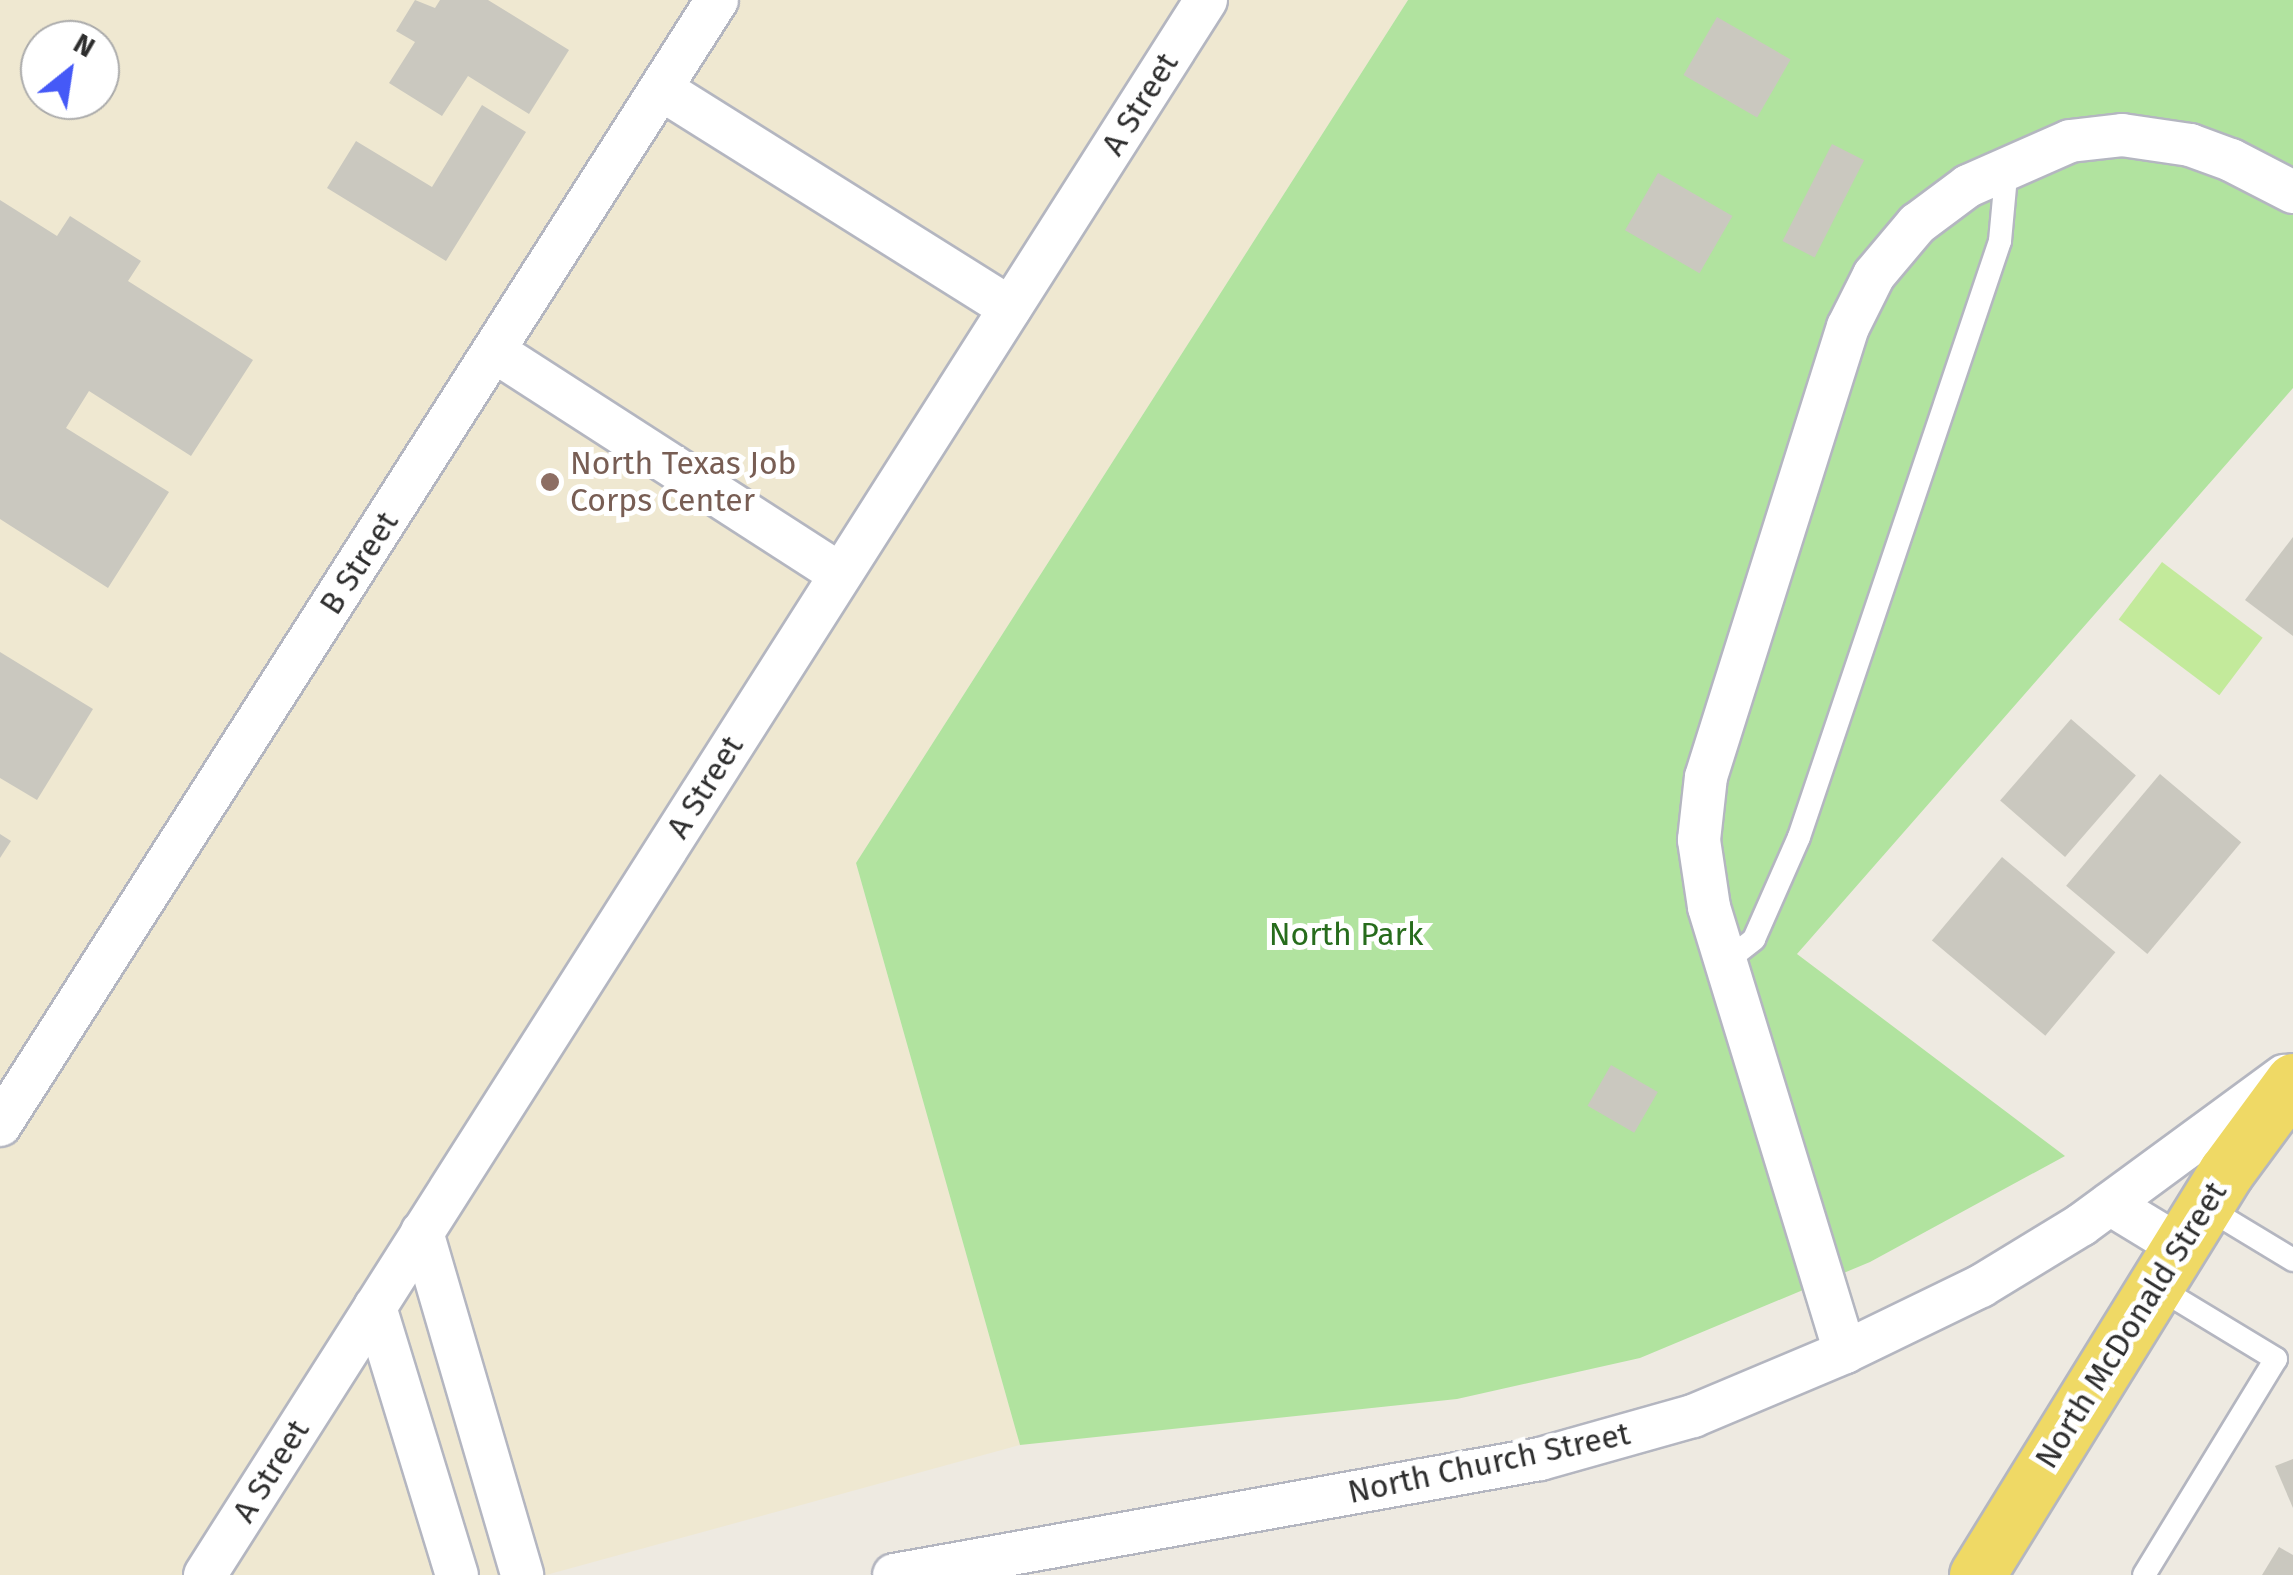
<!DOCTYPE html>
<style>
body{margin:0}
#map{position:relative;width:2293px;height:1575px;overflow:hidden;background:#eeeae1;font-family:"Fira Sans",sans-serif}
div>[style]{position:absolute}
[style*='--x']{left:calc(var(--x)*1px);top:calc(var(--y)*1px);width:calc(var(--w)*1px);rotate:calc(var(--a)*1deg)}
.education>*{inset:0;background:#efe8d1}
.green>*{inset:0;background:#b1e39f}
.pitch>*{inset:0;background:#c3ea9b;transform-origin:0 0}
.building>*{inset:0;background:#cac8bf;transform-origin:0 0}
.roads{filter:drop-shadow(2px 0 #b4b6c0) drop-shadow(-2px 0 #b4b6c0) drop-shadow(0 2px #b4b6c0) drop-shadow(0 -2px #b4b6c0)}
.service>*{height:22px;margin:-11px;padding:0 11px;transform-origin:11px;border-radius:11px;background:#fff}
.minor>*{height:42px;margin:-21px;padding:0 21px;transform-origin:21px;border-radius:21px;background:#fff}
.primary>*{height:55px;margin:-27.5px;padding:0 27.5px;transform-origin:27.5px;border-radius:27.5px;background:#efd965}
.dots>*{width:28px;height:28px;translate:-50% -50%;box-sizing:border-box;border:5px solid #fff;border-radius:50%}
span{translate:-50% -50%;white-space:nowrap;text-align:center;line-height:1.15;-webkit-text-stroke:10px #fff;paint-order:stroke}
.street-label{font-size:32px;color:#2e2e2e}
.education-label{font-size:32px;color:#785e54}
.left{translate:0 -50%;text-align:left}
.park-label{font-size:32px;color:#276c1c}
.north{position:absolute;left:20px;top:20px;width:100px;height:100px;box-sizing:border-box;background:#fff;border:2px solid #ababab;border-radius:50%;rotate:30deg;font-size:28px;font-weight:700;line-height:40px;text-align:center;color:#2e2e2e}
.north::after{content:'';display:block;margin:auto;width:35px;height:45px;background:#4559f7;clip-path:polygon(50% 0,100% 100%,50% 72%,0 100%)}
</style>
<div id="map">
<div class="education">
<i style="clip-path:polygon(evenodd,0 0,1408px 0,856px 863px,1020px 1445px,546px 1575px,0 1575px,0 0,40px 40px,100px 40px,100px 100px,40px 100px,40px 40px)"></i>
</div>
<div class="green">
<i style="clip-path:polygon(1408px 0,2293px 0,2293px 388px,1797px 954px,2065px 1156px,1870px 1262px,1640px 1358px,1457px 1399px,1020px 1445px,856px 863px)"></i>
</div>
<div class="pitch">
<i style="left:2162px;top:562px;width:126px;height:72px;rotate:37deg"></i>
</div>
<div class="building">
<i style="clip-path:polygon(415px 0,435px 8px,440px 0,488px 0,569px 50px,529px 114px,468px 76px,442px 116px,389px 83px,415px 42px,396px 31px)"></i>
<i style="left:1717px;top:17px;width:85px;height:67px;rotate:30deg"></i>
<i style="clip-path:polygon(482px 105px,526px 132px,446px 261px,327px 188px,356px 141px,432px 187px)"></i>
<i style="left:1832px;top:144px;width:36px;height:109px;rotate:27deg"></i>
<i style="left:1658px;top:173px;width:86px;height:66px;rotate:30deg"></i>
<i style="clip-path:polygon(0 200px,57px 236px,70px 216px,141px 261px,128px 281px,253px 360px,191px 456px,89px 391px,66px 428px,169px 492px,108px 588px,0 519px)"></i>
<i style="clip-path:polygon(2293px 537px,2293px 636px,2245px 600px)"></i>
<i style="clip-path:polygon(0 652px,93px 709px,37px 800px,0 778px)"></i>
<i style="left:2071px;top:719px;width:86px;height:108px;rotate:41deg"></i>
<i style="left:2160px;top:774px;width:106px;height:146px;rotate:40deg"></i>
<i style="clip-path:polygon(0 834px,11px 841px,0 858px)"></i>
<i style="left:2002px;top:857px;width:148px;height:109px;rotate:40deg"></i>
<i style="left:1611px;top:1065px;width:54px;height:47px;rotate:30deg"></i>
<i style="clip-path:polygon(2293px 1459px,2293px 1508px,2275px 1466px)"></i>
<i style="clip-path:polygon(2279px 1547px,2293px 1555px,2293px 1575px,2262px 1575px)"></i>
</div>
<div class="roads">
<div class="service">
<i style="--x:1725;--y:962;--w:37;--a:-38"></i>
<i style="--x:1754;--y:939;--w:111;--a:-66.2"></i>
<i style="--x:1799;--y:837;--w:629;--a:-71.36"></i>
<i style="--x:2000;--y:241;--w:75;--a:-84.7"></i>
<i style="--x:2204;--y:1206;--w:104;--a:31.2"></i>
<i style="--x:2144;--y:1575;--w:253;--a:-58.6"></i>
<i style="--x:2276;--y:1359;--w:143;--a:-148.8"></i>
</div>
<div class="minor">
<i style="--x:661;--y:89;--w:412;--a:32.1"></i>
<i style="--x:494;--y:351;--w:412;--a:32.8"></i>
<i style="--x:0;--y:1125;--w:1334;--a:-57.49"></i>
<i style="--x:2110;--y:1204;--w:81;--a:31.3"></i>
<i style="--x:422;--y:1232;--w:357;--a:73.7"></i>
<i style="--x:375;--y:1307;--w:280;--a:73"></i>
<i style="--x:1845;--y:1352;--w:465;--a:-107"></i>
<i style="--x:1709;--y:907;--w:68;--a:-98.5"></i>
<i style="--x:1699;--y:840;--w:63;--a:-83.7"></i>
<i style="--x:1706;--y:777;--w:472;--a:-72.5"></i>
<i style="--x:1848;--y:327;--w:58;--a:-63.4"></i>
<i style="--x:1874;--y:275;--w:67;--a:-49.9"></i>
<i style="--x:1917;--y:224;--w:64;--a:-36.7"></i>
<i style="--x:1968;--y:186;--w:111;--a:-23.8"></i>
<i style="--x:2070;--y:141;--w:52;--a:-6.6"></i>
<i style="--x:2122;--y:135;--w:69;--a:8.4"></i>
<i style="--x:2190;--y:145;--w:44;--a:20.1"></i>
<i style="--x:2231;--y:160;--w:70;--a:27.3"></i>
<i style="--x:205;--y:1575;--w:1866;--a:-57.56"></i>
<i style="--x:894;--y:1575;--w:656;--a:-10.18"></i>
<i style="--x:1540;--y:1459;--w:159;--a:-15.7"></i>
<i style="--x:1693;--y:1416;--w:165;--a:-22.8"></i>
<i style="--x:1845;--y:1352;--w:151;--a:-25.9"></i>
<i style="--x:1981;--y:1286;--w:117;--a:-31.4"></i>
<i style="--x:2081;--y:1225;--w:252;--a:-36.3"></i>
</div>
<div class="primary">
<i style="--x:1977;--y:1575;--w:474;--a:-58.3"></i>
<i style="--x:2226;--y:1172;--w:113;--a:-53.6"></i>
</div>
</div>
<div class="dots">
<i style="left:550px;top:482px;background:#8d6e63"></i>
</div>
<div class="street-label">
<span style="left:1140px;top:104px;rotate:-58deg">A Street</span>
<span style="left:359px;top:563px;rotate:-57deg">B Street</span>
<span style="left:705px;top:787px;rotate:-58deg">A Street</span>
<span style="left:2131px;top:1325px;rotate:-58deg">North McDonald Street</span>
<span style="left:1489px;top:1463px;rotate:-12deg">North Church Street</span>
<span style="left:271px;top:1471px;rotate:-58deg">A Street</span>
</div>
<div class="education-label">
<span class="left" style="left:570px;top:482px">North Texas Job<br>Corps Center</span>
</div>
<div class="park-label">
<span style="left:1346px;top:934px">North Park</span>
</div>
<div class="north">N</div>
</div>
